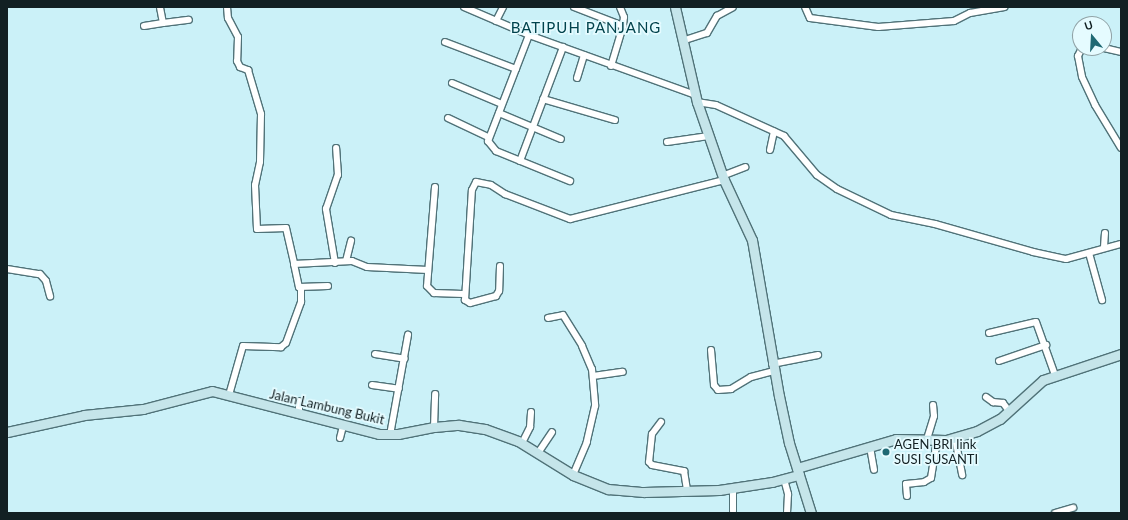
<!DOCTYPE html>
<style>
body{margin:0}
#map{position:relative;width:1128px;height:520px;overflow:hidden;background:#cbf1f8;font-family:Lato,sans-serif}
div>[style]{position:absolute}
[style*='--x']{left:calc(var(--x)*1px);top:calc(var(--y)*1px);width:calc(var(--w)*1px);rotate:calc(var(--a)*1deg)}
.roads{filter:drop-shadow(1px 0 #507278) drop-shadow(-1px 0 #507278) drop-shadow(0 1px #507278) drop-shadow(0 -1px #507278)}
.street>*{height:6px;margin:-3px;padding:0 3px;transform-origin:3px;border-radius:3px;background:#fff}
.secondary>*{height:9px;margin:-4.5px;padding:0 4.5px;transform-origin:4.5px;border-radius:4.5px;background:#c5e5ea}
.dots>*{width:11px;height:11px;translate:-50% -50%;box-sizing:border-box;border:2px solid #e5fbff;border-radius:50%}
span{translate:-50% -50%;white-space:nowrap;text-align:center;line-height:1.15;-webkit-text-stroke:3.5px #e5fbff;paint-order:stroke}
.street-label{font-size:13px;color:#122023}
.poi-label{font-size:13px;color:#122023}
.left{translate:0 -50%;text-align:left}
.quarter-label{font-size:15px;color:#02434d;letter-spacing:1px}
.frame{position:absolute;inset:0;border:8px solid #122023;pointer-events:none}
.north{position:absolute;left:1072px;top:16px;width:40px;height:40px;box-sizing:border-box;background:#e5fbff;border:1px solid #91a3a7;border-radius:50%;rotate:342deg;font-size:11px;font-weight:700;line-height:16px;text-align:center;color:#122023}
.north::after{content:'';display:block;margin:auto;width:14px;height:18px;background:#1f6974;clip-path:polygon(50% 0,100% 100%,50% 72%,0 100%)}
</style>
<div id="map">
<div class="roads">
<div class="street">
<i style="--x:227;--y:7;--w:11;--a:85"></i>
<i style="--x:228;--y:18;--w:21;--a:62"></i>
<i style="--x:238;--y:37;--w:24;--a:92"></i>
<i style="--x:237;--y:61;--w:7;--a:63"></i>
<i style="--x:240;--y:67;--w:9;--a:21"></i>
<i style="--x:248;--y:70;--w:46;--a:73.5"></i>
<i style="--x:261;--y:114;--w:48;--a:91.2"></i>
<i style="--x:260;--y:162;--w:24;--a:102"></i>
<i style="--x:255;--y:185;--w:44;--a:87.4"></i>
<i style="--x:257;--y:229;--w:29;--a:-2"></i>
<i style="--x:286;--y:228;--w:37;--a:77"></i>
<i style="--x:294;--y:264;--w:58;--a:-3"></i>
<i style="--x:352;--y:261;--w:16;--a:22"></i>
<i style="--x:367;--y:267;--w:61;--a:2.8"></i>
<i style="--x:464;--y:7;--w:71;--a:23.3"></i>
<i style="--x:529;--y:35;--w:177;--a:19.8"></i>
<i style="--x:574;--y:7;--w:53;--a:21.2"></i>
<i style="--x:805;--y:7;--w:12;--a:66"></i>
<i style="--x:810;--y:18;--w:69;--a:7.5"></i>
<i style="--x:878;--y:27;--w:76;--a:-4.5"></i>
<i style="--x:954;--y:21;--w:18;--a:-27"></i>
<i style="--x:970;--y:13;--w:35;--a:-10"></i>
<i style="--x:496;--y:21;--w:16;--a:-63"></i>
<i style="--x:163;--y:23;--w:26;--a:-7"></i>
<i style="--x:144;--y:26;--w:19;--a:-9"></i>
<i style="--x:163;--y:23;--w:16;--a:-101"></i>
<i style="--x:529;--y:35;--w:114;--a:111.1"></i>
<i style="--x:488;--y:141;--w:13;--a:51"></i>
<i style="--x:496;--y:151;--w:80;--a:22.1"></i>
<i style="--x:685;--y:40;--w:23;--a:-18"></i>
<i style="--x:707;--y:33;--w:20;--a:-60"></i>
<i style="--x:717;--y:16;--w:18;--a:-29"></i>
<i style="--x:445;--y:42;--w:76;--a:20.8"></i>
<i style="--x:1082;--y:48;--w:9;--a:117"></i>
<i style="--x:1078;--y:56;--w:21;--a:79"></i>
<i style="--x:1082;--y:77;--w:31;--a:65"></i>
<i style="--x:1095;--y:105;--w:50;--a:58.8"></i>
<i style="--x:1104;--y:48;--w:17;--a:13"></i>
<i style="--x:611;--y:66;--w:42;--a:-73.3"></i>
<i style="--x:623;--y:26;--w:9;--a:-84"></i>
<i style="--x:624;--y:17;--w:11;--a:-112"></i>
<i style="--x:577;--y:78;--w:24;--a:-73"></i>
<i style="--x:452;--y:83;--w:54;--a:22.8"></i>
<i style="--x:543;--y:99;--w:75;--a:16.3"></i>
<i style="--x:697;--y:102;--w:19;--a:9"></i>
<i style="--x:716;--y:105;--w:75;--a:24.5"></i>
<i style="--x:784;--y:136;--w:51;--a:49.8"></i>
<i style="--x:817;--y:175;--w:24;--a:35"></i>
<i style="--x:837;--y:189;--w:60;--a:25.7"></i>
<i style="--x:891;--y:215;--w:45;--a:11.6"></i>
<i style="--x:935;--y:224;--w:102;--a:15.9"></i>
<i style="--x:1033;--y:252;--w:34;--a:12"></i>
<i style="--x:1066;--y:259;--w:57;--a:-15.3"></i>
<i style="--x:499;--y:113;--w:67;--a:22.8"></i>
<i style="--x:448;--y:118;--w:44;--a:25.4"></i>
<i style="--x:667;--y:142;--w:42;--a:-8.1"></i>
<i style="--x:770;--y:150;--w:19;--a:-78"></i>
<i style="--x:520;--y:161;--w:122;--a:-69.3"></i>
<i style="--x:722;--y:176;--w:25;--a:-21"></i>
<i style="--x:435;--y:187;--w:99;--a:94.6"></i>
<i style="--x:427;--y:286;--w:10;--a:45"></i>
<i style="--x:434;--y:293;--w:29;--a:2"></i>
<i style="--x:1104;--y:247;--w:14;--a:-86"></i>
<i style="--x:1089;--y:253;--w:49;--a:74.5"></i>
<i style="--x:346;--y:261;--w:21;--a:-76"></i>
<i style="--x:335;--y:263;--w:55;--a:-99.5"></i>
<i style="--x:326;--y:209;--w:36;--a:-71"></i>
<i style="--x:338;--y:175;--w:27;--a:-94"></i>
<i style="--x:294;--y:264;--w:24;--a:78"></i>
<i style="--x:299;--y:287;--w:29;--a:-2"></i>
<i style="--x:500;--y:266;--w:25;--a:92"></i>
<i style="--x:499;--y:291;--w:6;--a:121"></i>
<i style="--x:496;--y:296;--w:27;--a:165"></i>
<i style="--x:470;--y:303;--w:6;--a:-149"></i>
<i style="--x:465;--y:300;--w:110;--a:-86.4"></i>
<i style="--x:472;--y:190;--w:9;--a:-63"></i>
<i style="--x:476;--y:182;--w:15;--a:11"></i>
<i style="--x:491;--y:185;--w:17;--a:33"></i>
<i style="--x:505;--y:194;--w:70;--a:21"></i>
<i style="--x:570;--y:219;--w:159;--a:-14.2"></i>
<i style="--x:7;--y:269;--w:33;--a:9"></i>
<i style="--x:40;--y:274;--w:9;--a:49"></i>
<i style="--x:46;--y:281;--w:16;--a:75"></i>
<i style="--x:548;--y:318;--w:15;--a:-11"></i>
<i style="--x:563;--y:315;--w:36;--a:58"></i>
<i style="--x:582;--y:346;--w:25;--a:67"></i>
<i style="--x:592;--y:369;--w:37;--a:85"></i>
<i style="--x:595;--y:406;--w:37;--a:103"></i>
<i style="--x:587;--y:442;--w:36;--a:113"></i>
<i style="--x:989;--y:333;--w:48;--a:-13.2"></i>
<i style="--x:1036;--y:322;--w:56;--a:70.3"></i>
<i style="--x:711;--y:350;--w:35;--a:85"></i>
<i style="--x:714;--y:385;--w:6;--a:51"></i>
<i style="--x:718;--y:390;--w:13;--a:-4"></i>
<i style="--x:731;--y:389;--w:23;--a:-31"></i>
<i style="--x:751;--y:377;--w:24;--a:-15"></i>
<i style="--x:375;--y:354;--w:30;--a:9"></i>
<i style="--x:999;--y:361;--w:50;--a:-18.8"></i>
<i style="--x:772;--y:364;--w:47;--a:-11.1"></i>
<i style="--x:593;--y:376;--w:30;--a:-8"></i>
<i style="--x:372;--y:385;--w:27;--a:8"></i>
<i style="--x:229;--y:395;--w:51;--a:-74.1"></i>
<i style="--x:243;--y:346;--w:38;--a:2"></i>
<i style="--x:281;--y:347;--w:6;--a:-39"></i>
<i style="--x:286;--y:343;--w:44;--a:-69.9"></i>
<i style="--x:301;--y:302;--w:15;--a:-90"></i>
<i style="--x:986;--y:397;--w:9;--a:36"></i>
<i style="--x:993;--y:402;--w:10;--a:6"></i>
<i style="--x:1003;--y:403;--w:10;--a:53"></i>
<i style="--x:299;--y:401;--w:11;--a:90"></i>
<i style="--x:661;--y:422;--w:15;--a:127"></i>
<i style="--x:652;--y:434;--w:28;--a:96"></i>
<i style="--x:649;--y:462;--w:4;--a:45"></i>
<i style="--x:652;--y:465;--w:33;--a:11"></i>
<i style="--x:684;--y:471;--w:20;--a:81"></i>
<i style="--x:434;--y:427;--w:33;--a:-88"></i>
<i style="--x:390;--y:435;--w:102;--a:-79.8"></i>
<i style="--x:340;--y:438;--w:12;--a:-76"></i>
<i style="--x:955;--y:438;--w:38;--a:79"></i>
<i style="--x:927;--y:439;--w:24;--a:-73"></i>
<i style="--x:934;--y:416;--w:11;--a:-95"></i>
<i style="--x:522;--y:443;--w:18;--a:-63"></i>
<i style="--x:530;--y:427;--w:15;--a:-86"></i>
<i style="--x:870;--y:447;--w:23;--a:80"></i>
<i style="--x:538;--y:453;--w:25;--a:-56"></i>
<i style="--x:784;--y:479;--w:16;--a:75"></i>
<i style="--x:788;--y:494;--w:19;--a:93"></i>
<i style="--x:733;--y:489;--w:22;--a:90"></i>
<i style="--x:907;--y:496;--w:12;--a:-95"></i>
<i style="--x:906;--y:484;--w:18;--a:-6"></i>
<i style="--x:924;--y:482;--w:8;--a:-30"></i>
<i style="--x:931;--y:478;--w:38;--a:-81"></i>
<i style="--x:1055;--y:513;--w:19;--a:-16"></i>
</div>
<div class="secondary">
<i style="--x:675;--y:7;--w:98;--a:77"></i>
<i style="--x:697;--y:102;--w:83;--a:70.9"></i>
<i style="--x:724;--y:180;--w:66;--a:65"></i>
<i style="--x:752;--y:240;--w:158;--a:80.2"></i>
<i style="--x:779;--y:396;--w:48;--a:78"></i>
<i style="--x:789;--y:443;--w:73;--a:72.6"></i>
<i style="--x:7;--y:432;--w:79;--a:-12.4"></i>
<i style="--x:84;--y:415;--w:59;--a:-5.8"></i>
<i style="--x:143;--y:409;--w:71;--a:-14.6"></i>
<i style="--x:212;--y:391;--w:172;--a:14.4"></i>
<i style="--x:379;--y:434;--w:19;--a:0"></i>
<i style="--x:398;--y:434;--w:37;--a:-11"></i>
<i style="--x:434;--y:427;--w:25;--a:-5"></i>
<i style="--x:459;--y:425;--w:26;--a:9"></i>
<i style="--x:485;--y:429;--w:35;--a:20"></i>
<i style="--x:518;--y:441;--w:65;--a:31.7"></i>
<i style="--x:573;--y:475;--w:38;--a:22"></i>
<i style="--x:608;--y:489;--w:36;--a:5"></i>
<i style="--x:644;--y:492;--w:75;--a:-1.5"></i>
<i style="--x:719;--y:490;--w:54;--a:-8.6"></i>
<i style="--x:772;--y:482;--w:28;--a:-15"></i>
<i style="--x:797;--y:468;--w:103;--a:-16.3"></i>
<i style="--x:896;--y:439;--w:50;--a:1.1"></i>
<i style="--x:946;--y:440;--w:32;--a:-16"></i>
<i style="--x:977;--y:431;--w:26;--a:-28"></i>
<i style="--x:1000;--y:419;--w:58;--a:-42.2"></i>
<i style="--x:1043;--y:380;--w:82;--a:-18.4"></i>
</div>
</div>
<div class="dots">
<i style="left:886px;top:452px;background:#1f6974"></i>
</div>
<div class="street-label">
<span style="left:327px;top:407px;rotate:13deg">Jalan Lambung Bukit</span>
</div>
<div class="poi-label">
<span class="left" style="left:894px;top:452px">AGEN BRI link<br>SUSI SUSANTI</span>
</div>
<div class="quarter-label">
<span style="left:586px;top:28px">BATIPUH PANJANG</span>
</div>
<div class="frame"></div>
<div class="north">U</div>
</div>
